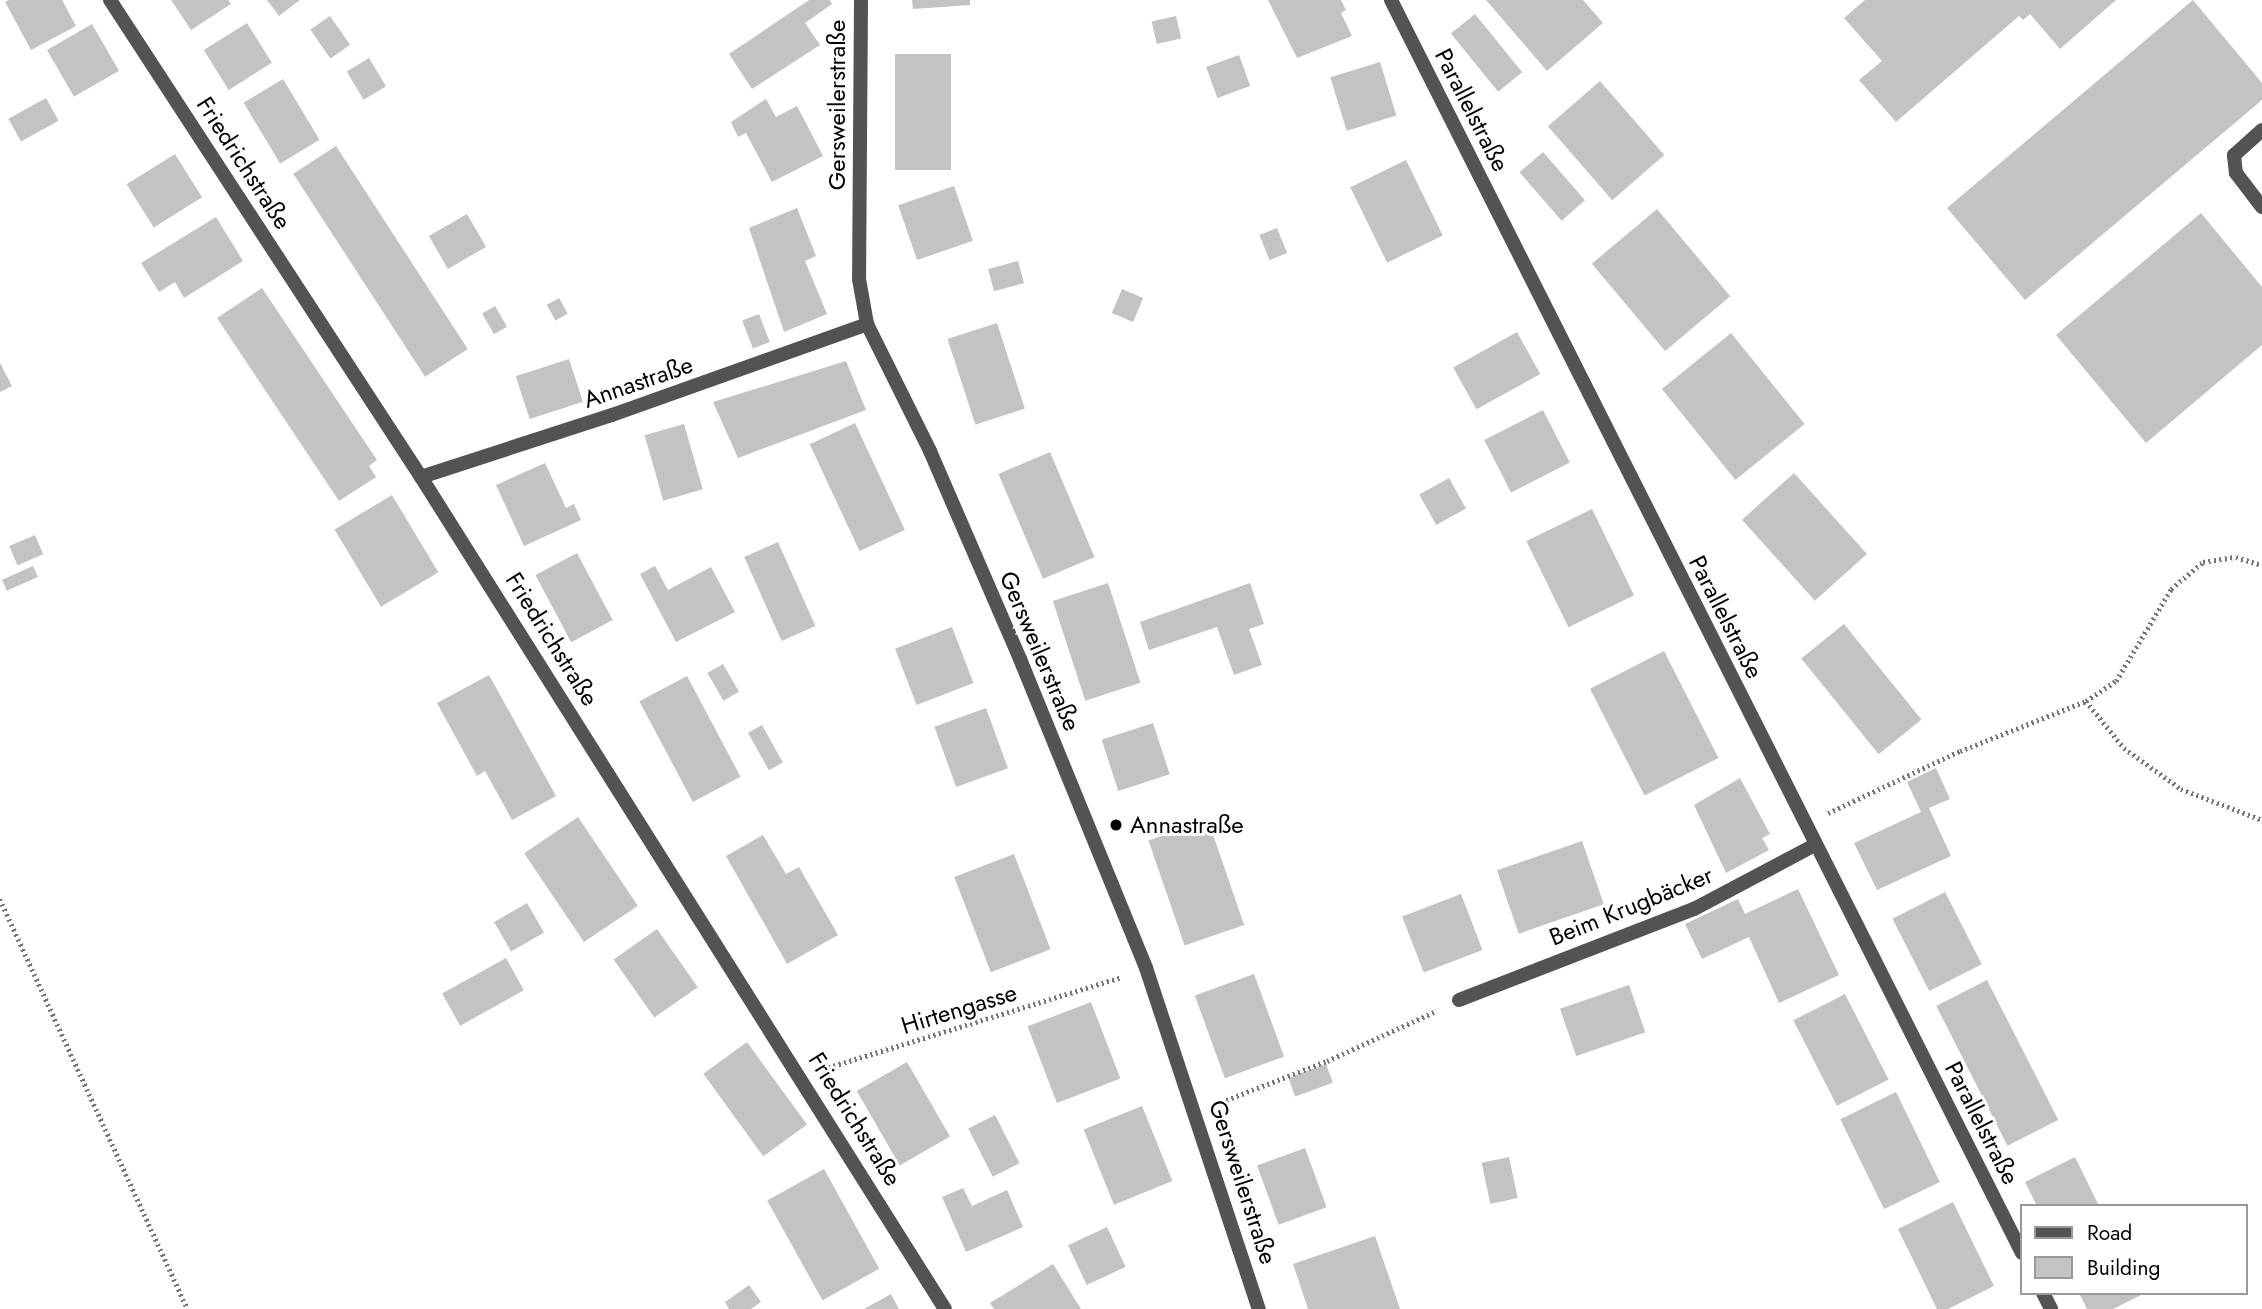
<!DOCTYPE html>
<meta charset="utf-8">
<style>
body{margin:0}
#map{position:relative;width:2262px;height:1309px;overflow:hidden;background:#fff;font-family:Jost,sans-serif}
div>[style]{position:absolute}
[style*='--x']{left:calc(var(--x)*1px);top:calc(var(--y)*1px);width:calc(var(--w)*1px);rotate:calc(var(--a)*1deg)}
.building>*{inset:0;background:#c3c3c3;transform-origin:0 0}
.path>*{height:4.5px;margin-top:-2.25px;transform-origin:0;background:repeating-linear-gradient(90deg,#757575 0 2px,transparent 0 5.5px)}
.service>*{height:14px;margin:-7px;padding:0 7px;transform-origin:7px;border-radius:7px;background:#535353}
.minor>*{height:14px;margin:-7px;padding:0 7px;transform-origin:7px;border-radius:7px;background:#535353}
.tertiary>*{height:14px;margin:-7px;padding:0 7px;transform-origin:7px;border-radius:7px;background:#535353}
.dots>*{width:19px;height:19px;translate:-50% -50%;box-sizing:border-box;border:4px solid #fff;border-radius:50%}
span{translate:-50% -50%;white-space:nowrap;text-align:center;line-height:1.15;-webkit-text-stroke:6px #fff;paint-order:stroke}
.street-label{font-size:24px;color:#000}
.poi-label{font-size:24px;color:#000}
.left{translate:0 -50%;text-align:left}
.legend{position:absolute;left:2020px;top:1204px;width:228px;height:91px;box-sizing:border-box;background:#fff;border:2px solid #999;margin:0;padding:9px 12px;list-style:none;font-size:21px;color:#000}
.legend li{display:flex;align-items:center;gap:14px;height:35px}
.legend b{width:35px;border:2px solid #999}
</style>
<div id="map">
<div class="building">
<i style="clip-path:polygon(9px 0,62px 0,76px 26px,31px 50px,5px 2px)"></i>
<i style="clip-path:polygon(171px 0,228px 0,231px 4px,191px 30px)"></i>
<i style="clip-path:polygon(267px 0,300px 0,279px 16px)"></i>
<i style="clip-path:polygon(809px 0,830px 0,832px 4px,805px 23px,820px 45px,752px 89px,729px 54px)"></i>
<i style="clip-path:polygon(912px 0,970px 0,970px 5px,913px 9px)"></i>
<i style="clip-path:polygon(1268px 0,1341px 0,1346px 10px,1341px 13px,1352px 36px,1297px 58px)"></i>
<i style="clip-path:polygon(1486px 0,1583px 0,1603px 23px,1547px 71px)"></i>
<i style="clip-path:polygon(1865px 0,2116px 0,2060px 49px,2030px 14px,2023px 20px,2019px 16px,1896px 122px,1859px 80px,1882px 61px,1844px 18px)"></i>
<i style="clip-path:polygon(2193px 0,2262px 83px,2262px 100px,2025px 300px,1947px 208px)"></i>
<i style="left:1475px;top:14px;width:75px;height:31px;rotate:51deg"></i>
<i style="left:330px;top:16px;width:35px;height:24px;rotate:55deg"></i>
<i style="left:1176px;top:16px;width:23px;height:25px;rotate:77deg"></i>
<i style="left:247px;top:23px;width:47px;height:51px;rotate:58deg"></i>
<i style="left:92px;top:24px;width:54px;height:52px;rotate:60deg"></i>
<i style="left:895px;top:54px;width:56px;height:116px"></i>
<i style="left:1239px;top:55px;width:33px;height:35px;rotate:70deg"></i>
<i style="left:369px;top:58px;width:33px;height:26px;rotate:59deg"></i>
<i style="left:1380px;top:62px;width:56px;height:52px;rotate:73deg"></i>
<i style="left:283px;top:79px;width:71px;height:46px;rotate:59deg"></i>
<i style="left:1600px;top:81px;width:98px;height:69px;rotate:49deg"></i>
<i style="left:46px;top:98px;width:26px;height:43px;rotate:61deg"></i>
<i style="clip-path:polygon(766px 99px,776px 117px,797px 106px,823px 156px,772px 182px,746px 133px,738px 137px,731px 122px)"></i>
<i style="left:336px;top:146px;width:242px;height:51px;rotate:57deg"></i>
<i style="left:1543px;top:152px;width:64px;height:31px;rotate:49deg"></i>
<i style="left:175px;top:154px;width:51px;height:57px;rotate:58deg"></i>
<i style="left:1406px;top:160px;width:84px;height:62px;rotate:64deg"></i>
<i style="left:954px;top:186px;width:58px;height:59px;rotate:71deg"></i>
<i style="clip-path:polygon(797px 208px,816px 256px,805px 261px,827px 314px,784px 332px,749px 228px)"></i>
<i style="left:1657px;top:209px;width:114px;height:85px;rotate:50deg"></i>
<i style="clip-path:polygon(2201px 213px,2262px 287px,2262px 345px,2146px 443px,2056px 335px)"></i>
<i style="left:467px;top:214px;width:38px;height:44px;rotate:60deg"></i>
<i style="clip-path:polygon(216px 217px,243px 261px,184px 298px,175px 282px,159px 292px,141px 263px)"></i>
<i style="left:1277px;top:228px;width:27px;height:19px;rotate:68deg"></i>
<i style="left:1018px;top:261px;width:23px;height:31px;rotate:75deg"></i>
<i style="clip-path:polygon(262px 288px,377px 460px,369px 466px,376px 477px,339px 501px,217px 318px)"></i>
<i style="left:1122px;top:289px;width:23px;height:26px;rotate:23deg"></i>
<i style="left:559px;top:298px;width:18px;height:14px;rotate:61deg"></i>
<i style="left:495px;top:306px;width:24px;height:15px;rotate:60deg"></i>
<i style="left:759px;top:314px;width:30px;height:18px;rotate:69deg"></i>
<i style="left:997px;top:323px;width:90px;height:52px;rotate:72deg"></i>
<i style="left:1517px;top:332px;width:48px;height:73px;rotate:61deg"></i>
<i style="left:1731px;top:333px;width:117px;height:89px;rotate:51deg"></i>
<i style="left:569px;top:359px;width:45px;height:56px;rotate:72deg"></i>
<i style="clip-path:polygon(846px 361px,866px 410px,738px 458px,713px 402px)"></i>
<i style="clip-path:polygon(0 363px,12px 386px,0 392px)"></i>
<i style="left:1543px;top:410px;width:59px;height:66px;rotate:63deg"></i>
<i style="left:855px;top:423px;width:118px;height:50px;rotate:65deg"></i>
<i style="left:684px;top:424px;width:68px;height:41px;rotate:74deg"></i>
<i style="left:1050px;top:452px;width:114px;height:56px;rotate:67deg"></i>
<i style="clip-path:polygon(545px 463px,566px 508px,574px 504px,581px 520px,524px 546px,496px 485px)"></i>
<i style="left:1794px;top:473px;width:109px;height:70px;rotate:48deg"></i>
<i style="left:1449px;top:478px;width:35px;height:34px;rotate:61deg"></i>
<i style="left:392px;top:495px;width:90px;height:67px;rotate:59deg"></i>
<i style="left:1592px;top:509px;width:96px;height:73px;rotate:64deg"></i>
<i style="left:35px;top:535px;width:21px;height:28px;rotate:67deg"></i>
<i style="left:778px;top:542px;width:92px;height:37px;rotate:66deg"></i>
<i style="left:577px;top:553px;width:76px;height:47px;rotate:62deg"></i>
<i style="left:33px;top:566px;width:12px;height:34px;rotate:66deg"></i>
<i style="clip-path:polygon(655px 566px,668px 590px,711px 567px,735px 612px,676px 642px,640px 574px)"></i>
<i style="left:1108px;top:583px;width:105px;height:58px;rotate:72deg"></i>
<i style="clip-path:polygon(1250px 583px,1264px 624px,1249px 629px,1262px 665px,1234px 675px,1217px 627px,1149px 650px,1140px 622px)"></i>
<i style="left:1844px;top:624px;width:123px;height:55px;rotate:51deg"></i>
<i style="left:952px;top:627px;width:60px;height:61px;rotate:69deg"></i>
<i style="left:1664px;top:651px;width:120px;height:83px;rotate:63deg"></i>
<i style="left:723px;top:664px;width:32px;height:18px;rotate:60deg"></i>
<i style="clip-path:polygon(489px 675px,556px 796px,512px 820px,485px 771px,477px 776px,437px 703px)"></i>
<i style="left:687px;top:676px;width:114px;height:54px;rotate:62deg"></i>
<i style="left:986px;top:708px;width:64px;height:55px;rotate:70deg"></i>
<i style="left:1153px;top:723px;width:54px;height:54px;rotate:72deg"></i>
<i style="left:762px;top:725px;width:43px;height:16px;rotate:61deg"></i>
<i style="clip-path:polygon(1936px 768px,1950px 799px,1929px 808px,1951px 856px,1877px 890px,1854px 843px,1921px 812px,1907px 782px)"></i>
<i style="clip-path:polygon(1740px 778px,1770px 834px,1762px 838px,1769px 850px,1726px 873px,1694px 805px)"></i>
<i style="left:578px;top:817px;width:107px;height:65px;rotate:56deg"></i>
<i style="left:1208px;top:820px;width:111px;height:63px;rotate:71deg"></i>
<i style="clip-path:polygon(763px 835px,786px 874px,799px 867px,838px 935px,787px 964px,726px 856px)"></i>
<i style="left:1582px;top:841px;width:67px;height:90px;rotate:71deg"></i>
<i style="left:1014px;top:854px;width:102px;height:64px;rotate:69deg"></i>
<i style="clip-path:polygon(1798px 889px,1839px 975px,1779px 1003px,1749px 937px,1702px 959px,1685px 924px,1738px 899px,1745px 914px)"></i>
<i style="left:1945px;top:892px;width:81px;height:59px;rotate:63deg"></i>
<i style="left:1461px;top:894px;width:60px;height:63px;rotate:69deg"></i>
<i style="left:527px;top:903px;width:34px;height:38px;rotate:60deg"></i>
<i style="left:657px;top:929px;width:71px;height:53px;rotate:55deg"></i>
<i style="left:506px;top:958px;width:37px;height:73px;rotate:61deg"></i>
<i style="left:1254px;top:974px;width:88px;height:63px;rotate:70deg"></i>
<i style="left:1987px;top:980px;width:157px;height:57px;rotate:63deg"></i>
<i style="left:1629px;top:985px;width:50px;height:73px;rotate:71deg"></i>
<i style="left:1845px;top:994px;width:96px;height:58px;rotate:63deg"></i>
<i style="left:1091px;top:1002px;width:82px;height:68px;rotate:69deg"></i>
<i style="left:747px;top:1042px;width:102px;height:54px;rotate:54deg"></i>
<i style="left:907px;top:1062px;width:86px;height:58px;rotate:60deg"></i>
<i style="left:1326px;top:1064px;width:20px;height:40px;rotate:70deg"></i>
<i style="left:1896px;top:1092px;width:100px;height:62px;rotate:64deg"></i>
<i style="left:1142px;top:1106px;width:81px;height:63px;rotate:68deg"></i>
<i style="left:995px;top:1115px;width:54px;height:30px;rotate:63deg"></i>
<i style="left:1305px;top:1148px;width:63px;height:51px;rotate:70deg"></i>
<i style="left:1509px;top:1157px;width:42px;height:28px;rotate:78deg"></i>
<i style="clip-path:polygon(2075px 1157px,2099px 1206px,2037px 1206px,2025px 1182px)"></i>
<i style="left:824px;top:1169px;width:114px;height:65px;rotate:61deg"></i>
<i style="clip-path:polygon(963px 1188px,972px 1206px,1007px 1190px,1023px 1227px,966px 1252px,942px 1197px)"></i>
<i style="clip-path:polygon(1953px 1202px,1994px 1286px,1948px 1309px,1937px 1309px,1898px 1229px)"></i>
<i style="left:1107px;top:1227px;width:44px;height:43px;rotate:65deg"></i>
<i style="clip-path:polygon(1375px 1236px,1400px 1309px,1308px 1309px,1293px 1264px)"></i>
<i style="clip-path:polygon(1053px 1264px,1081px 1309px,994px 1309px,990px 1303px)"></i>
<i style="clip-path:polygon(749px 1285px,761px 1302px,751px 1309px,729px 1309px,725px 1302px)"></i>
<i style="clip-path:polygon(2079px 1293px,2140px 1293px,2141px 1295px,2113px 1309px,2087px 1309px)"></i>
<i style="clip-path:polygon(891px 1294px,899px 1309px,864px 1309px)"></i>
</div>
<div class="path">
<i style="--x:2086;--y:701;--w:60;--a:51"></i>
<i style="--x:2124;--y:748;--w:70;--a:35.7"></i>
<i style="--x:2181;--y:789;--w:87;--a:20.9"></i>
<i style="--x:1828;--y:813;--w:146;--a:-25.2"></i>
<i style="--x:1960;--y:751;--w:136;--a:-21.6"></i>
<i style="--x:2086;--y:701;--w:36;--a:-34"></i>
<i style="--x:2116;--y:681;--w:107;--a:-59.1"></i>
<i style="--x:2171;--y:589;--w:42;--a:-40.2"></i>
<i style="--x:2203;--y:562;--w:33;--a:-9"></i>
<i style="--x:2236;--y:557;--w:27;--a:17"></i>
<i style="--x:0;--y:899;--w:451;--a:65.4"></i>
<i style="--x:823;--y:1069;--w:313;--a:-17.1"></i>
<i style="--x:1216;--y:1104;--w:119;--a:-21.2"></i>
<i style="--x:1327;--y:1061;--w:120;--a:-24.6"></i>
</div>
<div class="service">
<i style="--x:2262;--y:130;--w:38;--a:138"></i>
<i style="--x:2234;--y:155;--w:18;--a:84"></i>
<i style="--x:2236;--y:173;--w:43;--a:52.6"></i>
</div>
<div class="minor">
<i style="--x:110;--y:0;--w:569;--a:56.9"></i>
<i style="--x:421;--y:477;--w:983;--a:57.8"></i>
<i style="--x:1391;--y:0;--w:1403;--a:63.27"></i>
<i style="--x:421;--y:477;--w:201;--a:-18"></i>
<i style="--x:612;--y:415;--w:271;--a:-19.6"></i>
<i style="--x:1459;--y:1000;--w:252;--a:-21.2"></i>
<i style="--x:1694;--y:909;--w:137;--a:-27.9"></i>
<i style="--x:2043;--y:1293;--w:18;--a:63"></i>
</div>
<div class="tertiary">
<i style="--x:861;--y:0;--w:279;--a:90.4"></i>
<i style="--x:859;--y:279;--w:46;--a:79.9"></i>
<i style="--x:867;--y:324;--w:142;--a:63.6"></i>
<i style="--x:930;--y:451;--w:227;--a:66.6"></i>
<i style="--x:1020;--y:659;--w:334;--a:67.8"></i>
<i style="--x:1146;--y:968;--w:359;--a:71.7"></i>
</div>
<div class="dots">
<i style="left:1116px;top:825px;background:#000"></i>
</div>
<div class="street-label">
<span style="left:837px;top:105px;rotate:-90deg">Gersweilerstraße</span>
<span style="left:1472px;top:110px;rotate:63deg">Parallelstraße</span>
<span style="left:244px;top:163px;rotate:57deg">Friedrichstraße</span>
<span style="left:638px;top:382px;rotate:-19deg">Annastraße</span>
<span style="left:1726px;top:617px;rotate:63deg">Parallelstraße</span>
<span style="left:552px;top:639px;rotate:58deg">Friedrichstraße</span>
<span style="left:1040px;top:651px;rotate:67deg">Gersweilerstraße</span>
<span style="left:1631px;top:906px;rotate:-22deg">Beim Krugbäcker</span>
<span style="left:959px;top:1009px;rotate:-17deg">Hirtengasse</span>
<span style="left:855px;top:1119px;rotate:58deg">Friedrichstraße</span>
<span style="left:1982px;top:1123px;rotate:63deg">Parallelstraße</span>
<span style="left:1243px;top:1182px;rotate:72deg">Gersweilerstraße</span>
</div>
<div class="poi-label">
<span class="left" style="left:1130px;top:825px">Annastraße</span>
</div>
<ul class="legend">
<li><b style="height:9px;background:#535353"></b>Road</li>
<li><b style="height:19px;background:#c3c3c3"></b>Building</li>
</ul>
</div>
